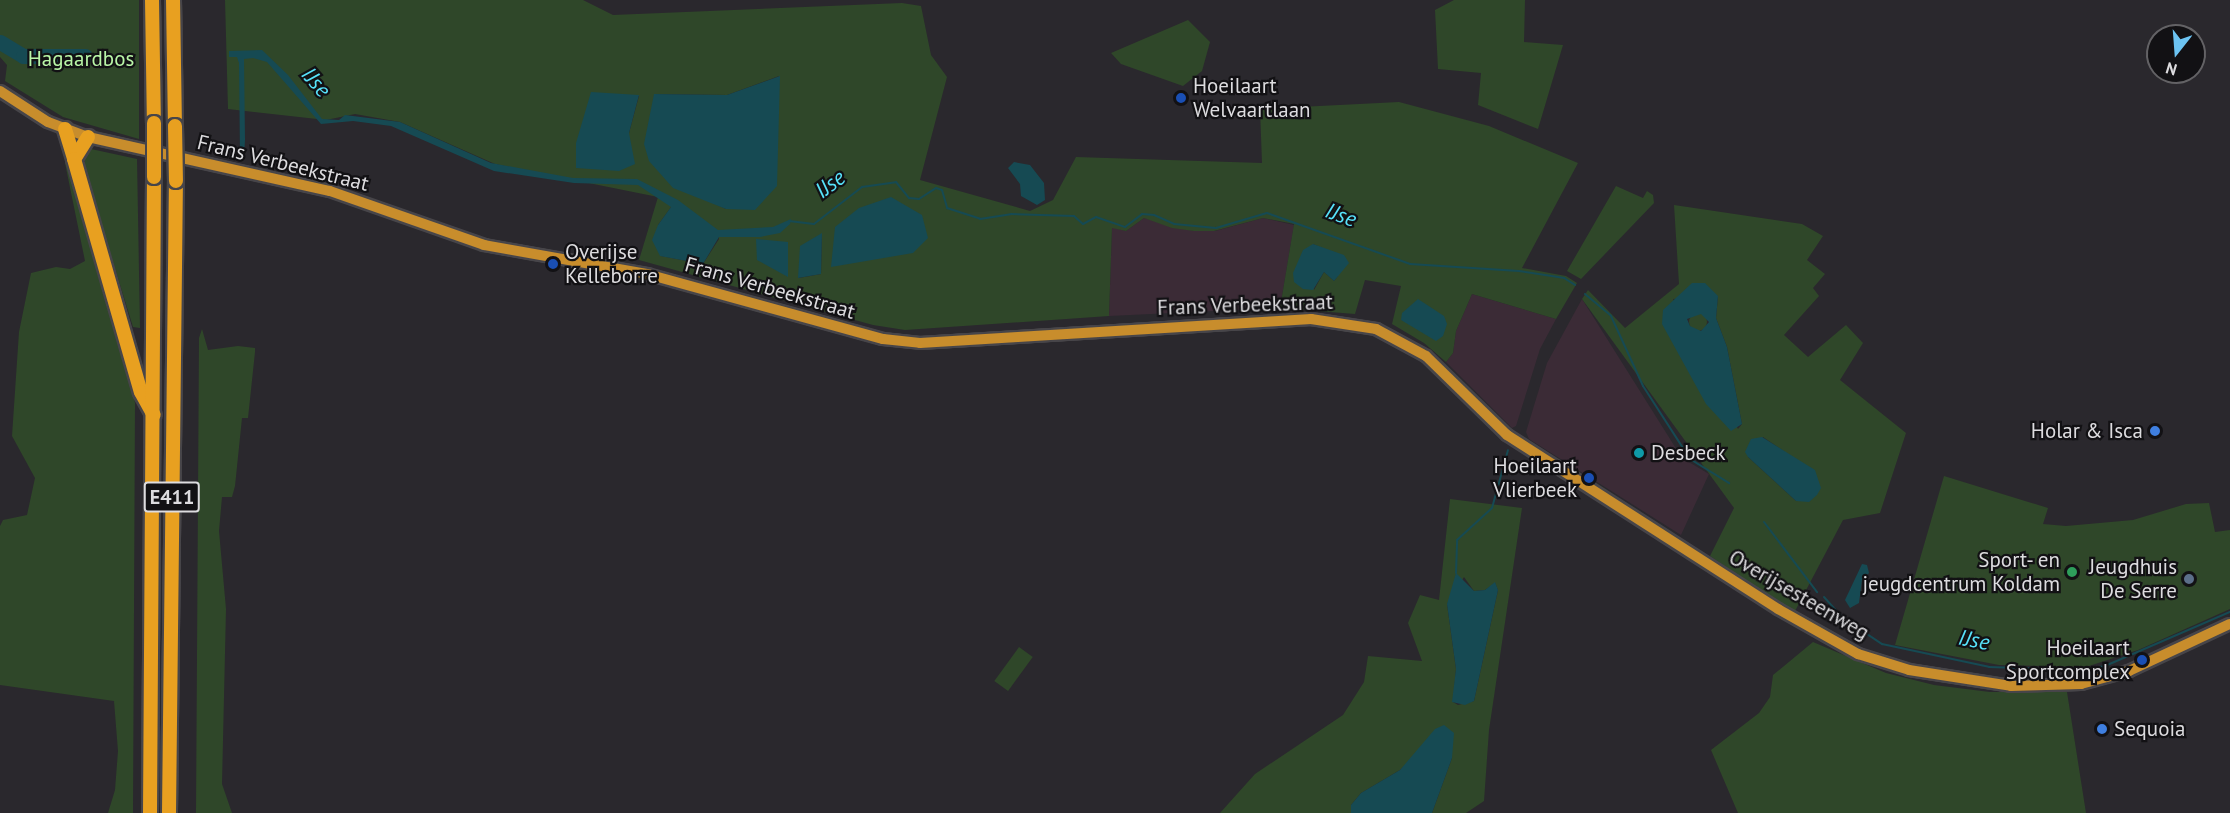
<!DOCTYPE html>
<style>
body{margin:0}
#map{position:relative;width:2230px;height:813px;overflow:hidden;background:#2a282d;font-family:"PT Sans",sans-serif}
div>[style]{position:absolute}
[style*='--x']{left:calc(var(--x)*1px);top:calc(var(--y)*1px);width:calc(var(--w)*1px);rotate:calc(var(--a)*1deg)}
.industrial>*{inset:0;background:#3b2b36}
.green>*{inset:0;background:#2f4729;transform-origin:0 0}
.round{border-radius:50%}
.water>*{inset:0;background:#164a53}
.stream>*{height:2px;margin:-1px;padding:0 1px;transform-origin:1px;border-radius:1px;background:#164a53}
.river>*{height:15px;margin:-7.5px;padding:0 7.5px;transform-origin:7.5px;border-radius:7.5px;background:#164a53}
.roads{filter:drop-shadow(2px 0 #474549) drop-shadow(-2px 0 #474549) drop-shadow(0 2px #474549) drop-shadow(0 -2px #474549)}
.major>*{height:10px;margin:-5px;padding:0 5px;transform-origin:5px;border-radius:5px;background:#c88d2c}
.highway>*{height:14px;margin:-7px;padding:0 7px;transform-origin:7px;border-radius:7px;background:#e8a020}
.bridges{filter:drop-shadow(2px 0 #474549) drop-shadow(-2px 0 #474549) drop-shadow(0 2px #474549) drop-shadow(0 -2px #474549)}
.highway-bridge>*{height:14px;margin:-7px;padding:0 7px;transform-origin:7px;border-radius:7px;background:#e8a020}
.dots>*{width:16px;height:16px;translate:-50% -50%;box-sizing:border-box;border:3px solid #121114;border-radius:50%}
span{translate:-50% -50%;white-space:nowrap;text-align:center;line-height:1.15;-webkit-text-stroke:4.5px #121114;paint-order:stroke}
.shield-label span{padding:2px 4px;background:#121114;border:2px solid;border-radius:4px;-webkit-text-stroke-width:0}
.shield-label{font-size:20px;color:#dddcdf;font-weight:700}
.park-label{font-size:21px;color:#b9f6a7}
.poi-label{font-size:21px;color:#dddcdf}
.left{translate:0 -50%;text-align:left}
.right{translate:-100% -50%;text-align:right}
.street-label{font-size:21px;color:#dddcdf}
.water-label{font-size:22px;color:#57e2fa;font-style:italic}
.north{position:absolute;left:2146px;top:24px;width:60px;height:60px;box-sizing:border-box;background:#121114;border:2px solid #636265;border-radius:50%;rotate:197deg;font-size:16px;font-weight:700;line-height:24px;text-align:center;color:#dddcdf}
.north::after{content:'';display:block;margin:auto;width:21px;height:27px;background:#6cc3f2;clip-path:polygon(50% 0,100% 100%,50% 72%,0 100%)}
</style>
<div id="map">
<div class="industrial">
<i style="clip-path:polygon(1144px 218px,1194px 231px,1215px 231px,1263px 218px,1294px 225px,1280px 308px,1109px 316px,1112px 227px,1126px 231px)"></i>
<i style="clip-path:polygon(1472px 294px,1556px 319px,1540px 349px,1516px 426px,1512px 428px,1446px 362px,1453px 353px,1456px 331px)"></i>
<i style="clip-path:polygon(1582px 299px,1682px 458px,1709px 474px,1681px 535px,1529px 439px,1526px 432px,1547px 363px)"></i>
</div>
<div class="green">
<i style="clip-path:polygon(0 0,139px 0,139px 139px,63px 117px,5px 81px,7px 65px,0 57px)"></i>
<i style="clip-path:polygon(evenodd,225px 0,583px 0,613px 15px,902px 3px,921px 6px,931px 55px,947px 77px,920px 180px,1030px 211px,1053px 200px,1076px 157px,1262px 163px,1260px 109px,1399px 102px,1489px 126px,1578px 163px,1522px 268px,1566px 276px,1577px 283px,1556px 319px,1472px 294px,1456px 331px,1453px 353px,1446px 362px,1424px 343px,1392px 324px,1401px 286px,1365px 280px,1355px 314px,1280px 308px,1294px 224px,1263px 218px,1214px 231px,1194px 231px,1172px 228px,1144px 218px,1126px 231px,1112px 228px,1109px 316px,905px 330px,873px 325px,639px 260px,658px 197px,495px 164px,400px 122px,355px 114px,326px 120px,228px 109px,225px 0,779px 76px,726px 209px,709px 201px,654px 94px,727px 95px,779px 76px,225px 0,592px 93px,639px 96px,629px 133px,592px 93px,225px 0,674px 203px,718px 234px,719px 239px,703px 264px,661px 256px,658px 225px,674px 203px,225px 0,822px 234px,821px 274px,799px 278px,798px 278px,822px 234px,225px 0,1313px 244px,1320px 247px,1338px 276px,1334px 281px,1324px 272px,1314px 290px,1313px 244px)"></i>
<i style="clip-path:polygon(1454px 0,1525px 0,1524px 42px,1563px 45px,1538px 129px,1478px 105px,1481px 73px,1438px 69px,1435px 10px)"></i>
<i style="clip-path:polygon(1188px 20px,1210px 42px,1202px 71px,1183px 86px,1121px 64px,1111px 53px)"></i>
<i style="clip-path:polygon(91px 149px,137px 159px,140px 328px,133px 327px,85px 171px,85px 157px)"></i>
<i style="clip-path:polygon(71px 161px,128px 364px,135px 403px,133px 813px,108px 813px,115px 790px,118px 751px,114px 701px,0 685px,0 526px,3px 520px,27px 515px,35px 478px,12px 436px,19px 332px,31px 273px,56px 267px,70px 269px,85px 261px,65px 163px)"></i>
<i style="clip-path:polygon(1616px 186px,1643px 198px,1647px 191px,1653px 195px,1654px 203px,1581px 279px,1567px 271px)"></i>
<i style="clip-path:polygon(evenodd,1674px 205px,1802px 224px,1823px 236px,1807px 260px,1825px 274px,1813px 288px,1819px 296px,1784px 335px,1808px 357px,1846px 325px,1863px 343px,1840px 380px,1906px 433px,1880px 513px,1843px 520px,1794px 613px,1710px 556px,1734px 508px,1582px 299px,1588px 290px,1625px 328px,1679px 284px,1674px 205px,1718px 296px,1716px 318px,1727px 347px,1742px 424px,1738px 429px,1673px 299px,1718px 296px,1674px 205px,1763px 437px,1785px 452px,1796px 501px,1748px 457px,1763px 437px)"></i>
<i class="round" style="left:1689px;top:313px;width:18px;height:18px"></i>
<i style="clip-path:polygon(202px 329px,208px 350px,238px 346px,255px 348px,255px 352px,248px 418px,242px 418px,235px 486px,232px 497px,222px 497px,219px 531px,226px 609px,222px 784px,232px 813px,196px 813px,199px 338px)"></i>
<i style="clip-path:polygon(1944px 476px,2048px 508px,2043px 524px,2066px 526px,2133px 520px,2186px 504px,2209px 503px,2215px 532px,2230px 530px,2230px 609px,2138px 650px,2086px 667px,1999px 665px,1895px 645px)"></i>
<i style="clip-path:polygon(evenodd,1450px 499px,1522px 508px,1489px 730px,1484px 801px,1466px 813px,1432px 813px,1452px 758px,1415px 755px,1400px 770px,1361px 793px,1351px 805px,1351px 813px,1220px 813px,1255px 774px,1343px 715px,1364px 682px,1368px 656px,1422px 661px,1408px 623px,1420px 595px,1439px 600px,1450px 499px,1464px 577px,1474px 591px,1485px 590px,1495px 583px,1498px 590px,1474px 701px,1458px 705px,1453px 702px,1456px 669px,1447px 604px,1464px 577px)"></i>
<i style="clip-path:polygon(1813px 642px,1886px 673px,1934px 685px,1990px 692px,2067px 692px,2086px 813px,1738px 813px,1711px 750px,1759px 713px,1770px 697px,1773px 675px)"></i>
<i style="left:1019px;top:647px;width:17px;height:42px;rotate:36deg"></i>
</div>
<div class="water">
<i style="clip-path:polygon(262px 50px,288px 75px,322px 119px,339px 120px,345px 115px,400px 122px,491px 163px,573px 178px,637px 179px,678px 200px,718px 230px,773px 227px,791px 219px,790px 224px,780px 233px,760px 237px,719px 237px,703px 264px,660px 256px,652px 240px,658px 225px,671px 207px,638px 185px,574px 183px,494px 171px,391px 126px,353px 121px,321px 124px,267px 62px,253px 58px,244px 59px,245px 140px,244px 157px,240px 157px,239px 63px,237px 57px,229px 57px,229px 51px)"></i>
<i style="clip-path:polygon(780px 76px,777px 186px,755px 210px,726px 209px,673px 188px,649px 161px,644px 144px,654px 94px,727px 95px)"></i>
<i style="clip-path:polygon(591px 92px,639px 95px,629px 133px,635px 164px,619px 171px,576px 168px,576px 143px)"></i>
<i style="clip-path:polygon(1014px 162px,1030px 165px,1044px 183px,1045px 200px,1037px 205px,1021px 196px,1020px 184px,1008px 168px)"></i>
<i style="clip-path:polygon(891px 197px,922px 215px,928px 238px,913px 253px,831px 267px,835px 227px,859px 208px)"></i>
<i style="clip-path:polygon(822px 233px,821px 274px,798px 278px,800px 246px)"></i>
<i style="clip-path:polygon(756px 239px,788px 242px,788px 277px,757px 260px)"></i>
<i style="clip-path:polygon(1313px 244px,1344px 255px,1349px 263px,1334px 281px,1324px 272px,1313px 290px,1303px 289px,1294px 282px,1293px 273px,1303px 250px)"></i>
<i style="clip-path:polygon(evenodd,1692px 283px,1705px 283px,1718px 296px,1716px 318px,1727px 347px,1742px 424px,1731px 431px,1706px 404px,1662px 324px,1663px 310px,1692px 283px,1701px 314px,1709px 322px,1701px 331px,1690px 326px,1687px 319px,1701px 314px)"></i>
<i style="clip-path:polygon(1418px 299px,1444px 316px,1447px 324px,1443px 336px,1436px 341px,1401px 320px,1402px 313px)"></i>
<i style="clip-path:polygon(1762px 437px,1815px 470px,1821px 488px,1817px 495px,1809px 502px,1796px 501px,1748px 457px,1745px 452px,1751px 439px)"></i>
<i style="clip-path:polygon(1862px 564px,1867px 565px,1869px 573px,1862px 580px,1859px 603px,1850px 608px,1845px 600px)"></i>
<i style="clip-path:polygon(1456px 573px,1474px 591px,1485px 590px,1495px 582px,1498px 590px,1474px 701px,1465px 705px,1452px 702px,1456px 669px,1447px 604px)"></i>
<i style="clip-path:polygon(1444px 725px,1454px 733px,1452px 758px,1432px 813px,1351px 813px,1351px 805px,1361px 793px,1400px 770px,1435px 729px)"></i>
</div>
<div class="stream">
<i style="--x:789;--y:221;--w:25;--a:7"></i>
<i style="--x:814;--y:224;--w:61;--a:-37.6"></i>
<i style="--x:862;--y:187;--w:34;--a:-8"></i>
<i style="--x:896;--y:182;--w:21;--a:51"></i>
<i style="--x:909;--y:198;--w:10;--a:6"></i>
<i style="--x:919;--y:199;--w:20;--a:-33"></i>
<i style="--x:936;--y:188;--w:6;--a:18"></i>
<i style="--x:942;--y:190;--w:19;--a:74"></i>
<i style="--x:947;--y:208;--w:35;--a:18"></i>
<i style="--x:980;--y:219;--w:31;--a:-9"></i>
<i style="--x:1011;--y:214;--w:63;--a:1.8"></i>
<i style="--x:1074;--y:216;--w:12;--a:42"></i>
<i style="--x:1083;--y:224;--w:15;--a:-28"></i>
<i style="--x:1096;--y:217;--w:31;--a:19"></i>
<i style="--x:1125;--y:227;--w:21;--a:-37"></i>
<i style="--x:1142;--y:214;--w:12;--a:5"></i>
<i style="--x:1154;--y:215;--w:22;--a:24"></i>
<i style="--x:1174;--y:224;--w:42;--a:5.4"></i>
<i style="--x:1216;--y:228;--w:53;--a:-16.4"></i>
<i style="--x:1267;--y:213;--w:152;--a:19.6"></i>
<i style="--x:1410;--y:264;--w:109;--a:3.7"></i>
<i style="--x:1519;--y:271;--w:46;--a:8.8"></i>
<i style="--x:1564;--y:278;--w:13;--a:32"></i>
<i style="--x:1585;--y:294;--w:34;--a:40"></i>
<i style="--x:1611;--y:316;--w:77;--a:65.4"></i>
<i style="--x:1643;--y:386;--w:87;--a:57.2"></i>
<i style="--x:1690;--y:459;--w:46;--a:31.6"></i>
<i style="--x:1764;--y:522;--w:88;--a:52.9"></i>
<i style="--x:1456;--y:573;--w:33;--a:-88"></i>
<i style="--x:1457;--y:540;--w:47;--a:-42.4"></i>
<i style="--x:1492;--y:508;--w:60;--a:-74.6"></i>
<i style="--x:1824;--y:597;--w:28;--a:48"></i>
<i style="--x:1843;--y:618;--w:47;--a:33.7"></i>
<i style="--x:1882;--y:644;--w:109;--a:12.1"></i>
<i style="--x:1989;--y:667;--w:89;--a:1.9"></i>
<i style="--x:2078;--y:670;--w:27;--a:-8"></i>
<i style="--x:2105;--y:666;--w:136;--a:-23.4"></i>
</div>
<div class="river">
<i style="--x:0;--y:42;--w:27;--a:31"></i>
<i style="--x:23;--y:56;--w:62;--a:0"></i>
</div>
<div class="roads">
<div class="major">
<i style="--x:0;--y:91;--w:57;--a:32.9"></i>
<i style="--x:48;--y:122;--w:43;--a:20.6"></i>
<i style="--x:88;--y:137;--w:248;--a:12.6"></i>
<i style="--x:330;--y:191;--w:163;--a:19.3"></i>
<i style="--x:484;--y:245;--w:166;--a:10.1"></i>
<i style="--x:647;--y:274;--w:245;--a:15.4"></i>
<i style="--x:883;--y:339;--w:37;--a:6"></i>
<i style="--x:920;--y:343;--w:392;--a:-3.5"></i>
<i style="--x:1311;--y:319;--w:66;--a:8.7"></i>
<i style="--x:1376;--y:329;--w:57;--a:28.4"></i>
<i style="--x:1426;--y:356;--w:113;--a:44.3"></i>
<i style="--x:1507;--y:435;--w:322;--a:32.7"></i>
<i style="--x:1778;--y:609;--w:92;--a:29.4"></i>
<i style="--x:1858;--y:654;--w:53;--a:17.4"></i>
<i style="--x:1909;--y:670;--w:103;--a:8.9"></i>
<i style="--x:2011;--y:686;--w:70;--a:-1.6"></i>
<i style="--x:2081;--y:684;--w:50;--a:-15.2"></i>
<i style="--x:2129;--y:671;--w:111;--a:-25"></i>
</div>
<div class="highway">
<i style="--x:152;--y:0;--w:123;--a:89.1"></i>
<i style="--x:173;--y:0;--w:126;--a:89.1"></i>
<i style="--x:65;--y:129;--w:31;--a:73"></i>
<i style="--x:88;--y:137;--w:26;--a:122"></i>
<i style="--x:74;--y:159;--w:242;--a:74"></i>
<i style="--x:141;--y:392;--w:26;--a:61"></i>
<i style="--x:150;--y:813;--w:636;--a:-89.64"></i>
<i style="--x:169;--y:813;--w:632;--a:-89.37"></i>
</div>
</div>
<div class="bridges">
<div class="highway-bridge">
<i style="--x:175;--y:126;--w:55;--a:89"></i>
<i style="--x:154;--y:177;--w:54;--a:-90"></i>
</div>
</div>
<div class="dots">
<i style="left:1181px;top:98px;background:#1a4fb4"></i>
<i style="left:553px;top:264px;background:#1a4fb4"></i>
<i style="left:2155px;top:431px;background:#3f7fe0"></i>
<i style="left:1639px;top:453px;background:#0f9aa8"></i>
<i style="left:1589px;top:478px;background:#1a4fb4"></i>
<i style="left:2072px;top:572px;background:#2e9e5b"></i>
<i style="left:2189px;top:579px;background:#5c6f8a"></i>
<i style="left:2142px;top:660px;background:#1a4fb4"></i>
<i style="left:2102px;top:729px;background:#3f7fe0"></i>
</div>
<div class="shield-label">
<span style="left:172px;top:497px">E411</span>
</div>
<div class="park-label">
<span style="left:81px;top:59px">Hagaardbos</span>
</div>
<div class="poi-label">
<span class="left" style="left:1193px;top:98px">Hoeilaart<br>Welvaartlaan</span>
<span class="left" style="left:565px;top:264px">Overijse<br>Kelleborre</span>
<span class="right" style="left:2143px;top:431px">Holar &amp; Isca</span>
<span class="left" style="left:1651px;top:453px">Desbeck</span>
<span class="right" style="left:1577px;top:478px">Hoeilaart<br>Vlierbeek</span>
<span class="right" style="left:2060px;top:572px">Sport- en<br>jeugdcentrum Koldam</span>
<span class="right" style="left:2177px;top:579px">Jeugdhuis<br>De Serre</span>
<span class="right" style="left:2130px;top:660px">Hoeilaart<br>Sportcomplex</span>
<span class="left" style="left:2114px;top:729px">Sequoia</span>
</div>
<div class="street-label">
<span style="left:283px;top:163px;rotate:14deg">Frans Verbeekstraat</span>
<span style="left:770px;top:288px;rotate:16deg">Frans Verbeekstraat</span>
<span style="left:1245px;top:305px;rotate:-2deg">Frans Verbeekstraat</span>
<span style="left:1799px;top:595px;rotate:30deg">Overijsesteenweg</span>
</div>
<div class="water-label">
<span style="left:316px;top:82px;rotate:49deg">IJse</span>
<span style="left:830px;top:184px;rotate:-37deg">IJse</span>
<span style="left:1341px;top:215px;rotate:20deg">IJse</span>
<span style="left:1974px;top:640px;rotate:11deg">IJse</span>
</div>
<div class="north">N</div>
</div>
